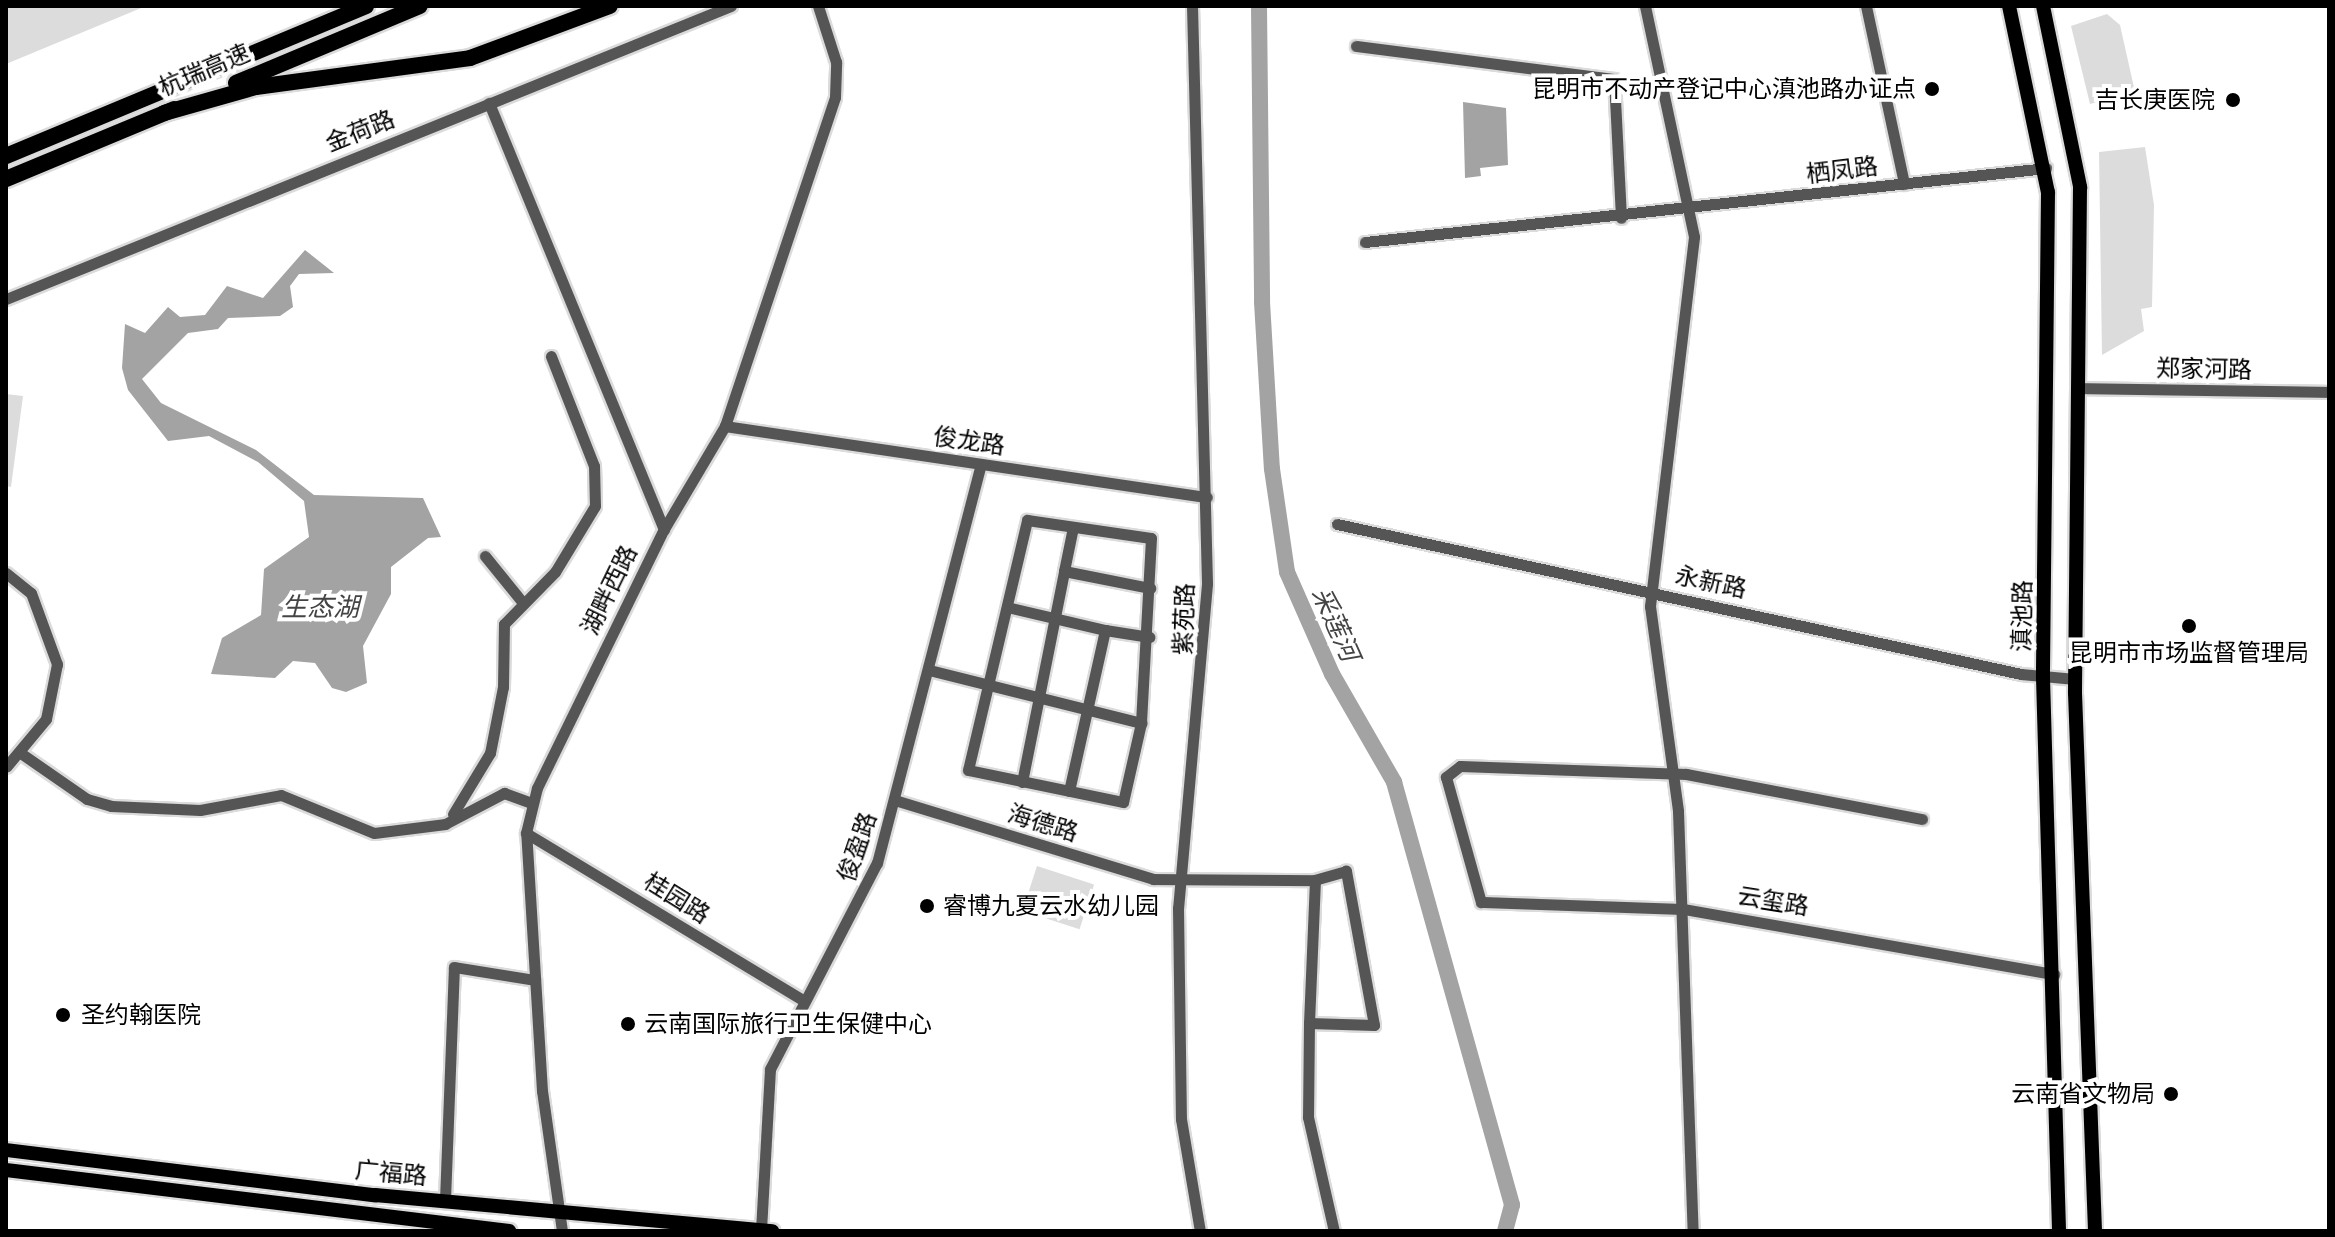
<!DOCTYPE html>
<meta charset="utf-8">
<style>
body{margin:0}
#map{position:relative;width:2335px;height:1237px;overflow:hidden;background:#fff;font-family:"PT Sans","Noto Sans SC",sans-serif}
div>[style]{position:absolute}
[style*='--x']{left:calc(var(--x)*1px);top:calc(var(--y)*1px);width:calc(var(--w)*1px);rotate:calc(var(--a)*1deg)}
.green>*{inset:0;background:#dcdcdc;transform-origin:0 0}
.water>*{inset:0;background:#a3a3a3}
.river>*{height:16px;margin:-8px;padding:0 8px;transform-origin:8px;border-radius:8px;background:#a3a3a3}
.roads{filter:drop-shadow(2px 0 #dbdbdb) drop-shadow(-2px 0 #dbdbdb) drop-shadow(0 2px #dbdbdb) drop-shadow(0 -2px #dbdbdb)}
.minor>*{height:11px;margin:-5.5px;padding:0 5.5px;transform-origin:5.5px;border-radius:5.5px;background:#555}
.major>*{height:14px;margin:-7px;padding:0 7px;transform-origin:7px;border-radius:7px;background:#000}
.highway>*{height:16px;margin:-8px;padding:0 8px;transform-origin:8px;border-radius:8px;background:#000}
.dots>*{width:22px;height:22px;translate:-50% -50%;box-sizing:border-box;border:4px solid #fff;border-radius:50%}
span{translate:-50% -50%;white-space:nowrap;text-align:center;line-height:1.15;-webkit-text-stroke:8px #fff;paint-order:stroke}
.street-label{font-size:24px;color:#000}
.poi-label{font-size:24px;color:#000}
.right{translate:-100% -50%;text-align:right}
.left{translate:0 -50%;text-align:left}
.water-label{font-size:26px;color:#444;font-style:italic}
.frame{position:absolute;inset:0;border:8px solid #000;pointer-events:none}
</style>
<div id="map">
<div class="green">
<i style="clip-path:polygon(6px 6px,146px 6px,6px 64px)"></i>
<i style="clip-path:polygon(2107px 14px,2120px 25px,2135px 92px,2090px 104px,2071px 26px)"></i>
<i style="clip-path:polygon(2145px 147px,2154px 205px,2152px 307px,2141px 309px,2144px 331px,2102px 355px,2099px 152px)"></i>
<i style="clip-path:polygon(6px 394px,23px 396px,11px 487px,6px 486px)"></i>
<i style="left:1037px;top:866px;width:60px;height:47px;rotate:18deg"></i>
</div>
<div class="water">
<i style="clip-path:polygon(1463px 102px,1506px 108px,1508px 165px,1480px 168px,1481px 176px,1465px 178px)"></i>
<i style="clip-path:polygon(305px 250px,334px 273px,299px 274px,290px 286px,293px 307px,280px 316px,228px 318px,218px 329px,188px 333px,142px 379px,161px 403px,256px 450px,314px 495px,423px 498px,441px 537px,428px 538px,391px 567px,391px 594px,363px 646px,367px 683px,346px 692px,332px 688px,315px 663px,293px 661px,275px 678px,211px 674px,222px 638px,261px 615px,264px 569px,309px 537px,304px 501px,258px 462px,209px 436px,168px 441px,128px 390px,122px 368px,125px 324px,145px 333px,168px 307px,180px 317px,205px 315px,227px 286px,263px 298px)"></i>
</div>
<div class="river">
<i style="--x:1259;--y:6;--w:296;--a:89.4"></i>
<i style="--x:1262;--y:302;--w:167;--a:86.6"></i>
<i style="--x:1272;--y:469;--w:104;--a:81.7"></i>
<i style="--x:1287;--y:572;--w:111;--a:66.2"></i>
<i style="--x:1332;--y:674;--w:125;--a:60.1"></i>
<i style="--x:1394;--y:782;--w:439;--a:74.4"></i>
<i style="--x:1512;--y:1205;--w:27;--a:105"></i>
</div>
<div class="roads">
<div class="minor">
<i style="--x:1192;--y:6;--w:578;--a:88.51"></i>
<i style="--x:1207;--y:584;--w:325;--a:95.1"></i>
<i style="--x:1178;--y:908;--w:211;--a:89.2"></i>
<i style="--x:1181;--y:1119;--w:114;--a:80.4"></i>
<i style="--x:1645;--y:6;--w:236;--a:78"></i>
<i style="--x:1694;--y:237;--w:372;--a:96.8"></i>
<i style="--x:1650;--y:606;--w:207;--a:82.2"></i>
<i style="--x:1678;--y:811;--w:420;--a:88"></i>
<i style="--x:1866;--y:6;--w:182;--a:77.9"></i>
<i style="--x:1356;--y:46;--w:260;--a:7.3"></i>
<i style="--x:1614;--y:79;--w:139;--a:87.1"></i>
<i style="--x:489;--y:103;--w:461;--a:67.7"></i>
<i style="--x:1365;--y:242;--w:685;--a:-6.2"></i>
<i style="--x:6;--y:299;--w:782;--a:-22.01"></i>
<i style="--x:2078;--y:388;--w:251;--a:0.9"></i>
<i style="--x:725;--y:426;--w:487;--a:8.4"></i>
<i style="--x:1027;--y:520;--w:125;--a:8.3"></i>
<i style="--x:1151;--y:538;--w:185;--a:93.1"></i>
<i style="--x:1141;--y:723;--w:81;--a:102.8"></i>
<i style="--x:1123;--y:802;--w:158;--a:-168.3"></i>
<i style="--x:968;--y:770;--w:257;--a:-76.7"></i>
<i style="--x:1337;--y:524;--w:700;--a:12.37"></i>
<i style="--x:2021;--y:674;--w:54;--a:5.3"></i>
<i style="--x:485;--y:556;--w:60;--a:51"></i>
<i style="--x:1064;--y:571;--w:45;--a:-78.4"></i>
<i style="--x:6;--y:573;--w:32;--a:39"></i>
<i style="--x:31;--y:593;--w:76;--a:69.9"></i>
<i style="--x:57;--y:664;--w:56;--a:101.3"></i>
<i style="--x:46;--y:719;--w:62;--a:129.8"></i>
<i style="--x:1007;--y:607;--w:101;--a:13.2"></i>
<i style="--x:929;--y:670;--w:219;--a:14"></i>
<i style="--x:22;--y:754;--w:79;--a:34.7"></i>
<i style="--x:87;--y:799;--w:25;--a:16"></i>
<i style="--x:111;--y:806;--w:89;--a:2.6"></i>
<i style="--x:200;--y:810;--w:82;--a:-10.5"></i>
<i style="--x:281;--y:795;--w:100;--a:22.2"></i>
<i style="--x:374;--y:833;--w:72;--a:-7.2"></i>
<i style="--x:445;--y:824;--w:67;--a:-27.7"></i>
<i style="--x:504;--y:793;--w:30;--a:20"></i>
<i style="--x:1022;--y:782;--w:215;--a:-78.7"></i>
<i style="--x:1064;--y:571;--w:88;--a:11.2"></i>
<i style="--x:1069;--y:791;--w:165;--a:-77.4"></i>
<i style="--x:1105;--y:630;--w:45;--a:9"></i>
<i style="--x:895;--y:800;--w:270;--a:17"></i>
<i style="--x:1153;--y:879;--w:162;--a:0.4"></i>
<i style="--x:453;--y:814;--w:71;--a:-58.8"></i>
<i style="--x:490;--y:753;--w:67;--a:-78.9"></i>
<i style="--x:503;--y:687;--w:63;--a:-89.1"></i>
<i style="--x:504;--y:624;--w:73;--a:-45.6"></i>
<i style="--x:555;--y:572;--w:77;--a:-58.8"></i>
<i style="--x:595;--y:506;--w:40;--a:-91.4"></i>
<i style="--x:594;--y:466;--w:118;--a:-111.4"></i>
<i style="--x:1922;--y:819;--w:240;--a:-169.2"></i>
<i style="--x:1686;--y:774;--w:226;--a:-178"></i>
<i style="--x:1460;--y:766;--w:18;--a:142"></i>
<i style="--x:1446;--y:777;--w:130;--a:74.4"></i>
<i style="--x:1481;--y:902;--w:203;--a:2"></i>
<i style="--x:1684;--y:909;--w:376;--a:10"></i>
<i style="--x:526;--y:833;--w:325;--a:31.1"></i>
<i style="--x:1309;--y:1023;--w:65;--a:1.8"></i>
<i style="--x:1374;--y:1025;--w:157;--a:-100.3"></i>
<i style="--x:1346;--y:871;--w:32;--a:164"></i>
<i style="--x:1315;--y:880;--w:143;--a:92.4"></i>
<i style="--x:1309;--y:1023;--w:94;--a:90.6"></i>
<i style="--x:1308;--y:1117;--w:117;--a:77.2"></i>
<i style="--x:445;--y:1200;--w:233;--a:-87.8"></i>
<i style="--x:454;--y:967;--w:82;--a:9.1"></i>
<i style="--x:761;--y:1230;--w:161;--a:-86.8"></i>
<i style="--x:770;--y:1069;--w:232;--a:-62.6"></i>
<i style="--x:877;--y:863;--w:412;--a:-75.4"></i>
<i style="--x:562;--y:1231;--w:141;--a:-98.1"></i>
<i style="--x:542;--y:1091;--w:258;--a:-93.5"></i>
<i style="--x:526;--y:833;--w:46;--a:-76.3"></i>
<i style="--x:537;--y:788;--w:288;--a:-63.9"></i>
<i style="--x:664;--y:529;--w:120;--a:-59.4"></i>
<i style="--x:725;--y:426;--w:347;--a:-71.5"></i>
<i style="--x:835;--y:97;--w:35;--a:-88"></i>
<i style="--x:836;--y:62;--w:59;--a:-107.8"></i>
</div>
<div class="major">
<i style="--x:2009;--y:6;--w:190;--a:78.2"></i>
<i style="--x:2048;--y:192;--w:486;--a:90.6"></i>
<i style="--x:2043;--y:678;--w:553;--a:88.34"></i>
<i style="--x:2043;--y:6;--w:185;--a:78.4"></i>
<i style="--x:2080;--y:187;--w:506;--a:90.57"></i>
<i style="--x:2075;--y:693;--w:538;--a:87.87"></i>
<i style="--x:6;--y:1150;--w:372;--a:7"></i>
<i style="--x:375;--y:1195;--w:399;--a:5.2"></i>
<i style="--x:6;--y:1170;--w:507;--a:6.91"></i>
</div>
<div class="highway">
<i style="--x:236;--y:83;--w:199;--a:-22.7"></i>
<i style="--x:164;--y:113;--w:96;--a:-15.8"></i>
<i style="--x:256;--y:87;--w:216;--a:-7.7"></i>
<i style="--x:470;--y:58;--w:149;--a:-20.4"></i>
<i style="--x:6;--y:156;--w:390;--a:-22.6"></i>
<i style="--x:6;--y:179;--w:182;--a:-22.6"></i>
</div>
</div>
<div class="dots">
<i style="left:1932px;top:89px;background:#000"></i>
<i style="left:2233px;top:100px;background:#000"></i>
<i style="left:2189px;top:626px;background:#000"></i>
<i style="left:927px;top:906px;background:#000"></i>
<i style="left:63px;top:1015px;background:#000"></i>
<i style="left:628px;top:1024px;background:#000"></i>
<i style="left:2171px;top:1094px;background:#000"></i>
</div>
<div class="street-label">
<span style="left:204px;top:70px;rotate:-23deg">杭瑞高速</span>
<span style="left:360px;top:131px;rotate:-22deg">金荷路</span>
<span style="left:1842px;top:170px;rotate:-7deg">栖凤路</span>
<span style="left:2204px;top:369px;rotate:1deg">郑家河路</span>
<span style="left:969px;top:441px;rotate:8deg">俊龙路</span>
<span style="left:1711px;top:582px;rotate:12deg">永新路</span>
<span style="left:609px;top:590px;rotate:-64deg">湖畔西路</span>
<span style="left:2022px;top:616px;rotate:-89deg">滇池路</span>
<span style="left:1184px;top:619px;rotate:-88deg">紫苑路</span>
<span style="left:1043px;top:823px;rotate:17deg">海德路</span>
<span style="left:857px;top:847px;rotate:-71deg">俊盈路</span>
<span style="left:677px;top:898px;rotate:32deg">桂园路</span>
<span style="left:1773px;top:901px;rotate:9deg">云玺路</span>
<span style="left:391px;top:1173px;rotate:5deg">广福路</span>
</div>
<div class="poi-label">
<span class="right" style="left:1916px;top:89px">昆明市不动产登记中心滇池路办证点</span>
<span class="right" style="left:2215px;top:100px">吉长庚医院</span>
<span style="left:2189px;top:653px">昆明市市场监督管理局</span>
<span class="left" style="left:943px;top:906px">睿博九夏云水幼儿园</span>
<span class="left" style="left:81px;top:1015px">圣约翰医院</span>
<span class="left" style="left:644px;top:1024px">云南国际旅行卫生保健中心</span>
<span class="right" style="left:2155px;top:1094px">云南省文物局</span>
</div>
<div class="water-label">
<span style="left:320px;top:607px">生态湖</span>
<span style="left:1336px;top:624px;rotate:66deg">采莲河</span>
</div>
<div class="frame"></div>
</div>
